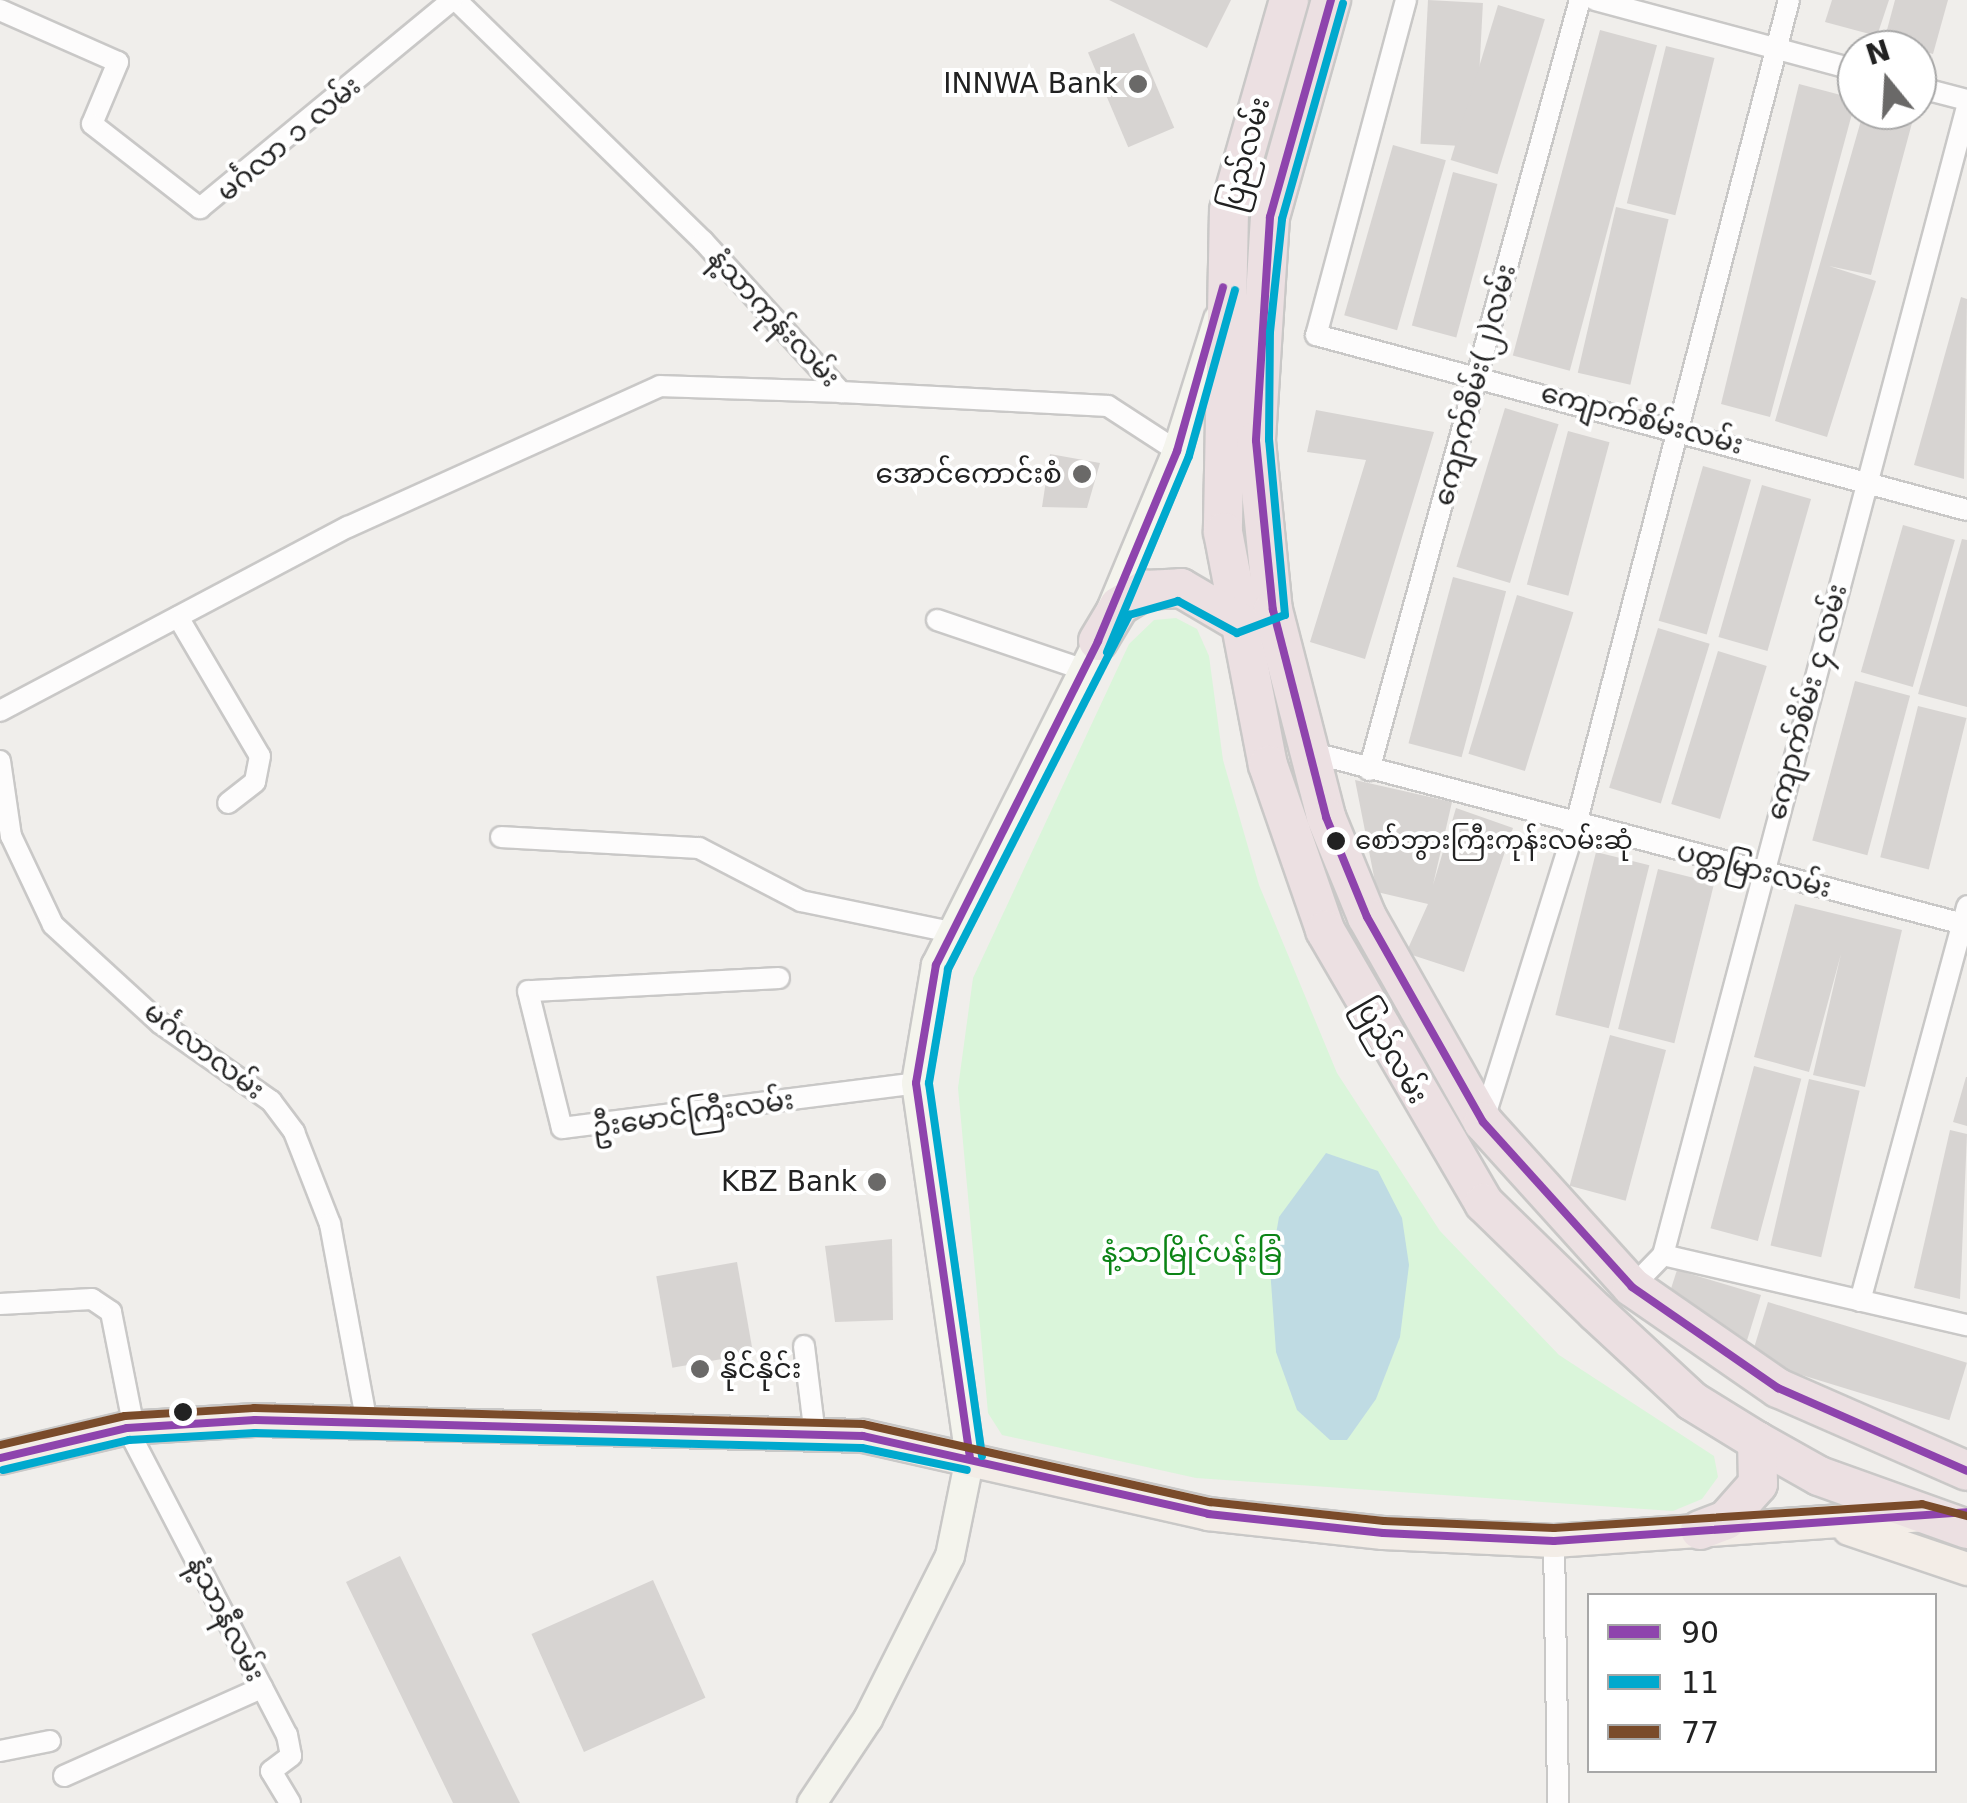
<!DOCTYPE html>
<meta charset="utf-8">
<style>
body{margin:0}
#map{position:relative;width:1967px;height:1803px;overflow:hidden;background:#f0eeeb;font-family:"DejaVu Sans","Noto Sans Myanmar",sans-serif}
div>[style]{position:absolute}
[style*='--x']{left:calc(var(--x)*1px);top:calc(var(--y)*1px);width:calc(var(--w)*1px);rotate:calc(var(--a)*1deg)}
.park>*{inset:0;background:#daf5da}
.water>*{inset:0;background:#bfdbe3}
.building>*{inset:0;background:#d7d4d2;transform-origin:0 0}
.roads{filter:drop-shadow(2px 0 #c9c8c7) drop-shadow(-2px 0 #c9c8c7) drop-shadow(0 2px #c9c8c7) drop-shadow(0 -2px #c9c8c7)}
.street>*{height:20px;margin:-10px;padding:0 10px;transform-origin:10px;border-radius:10px;background:#fdfcfc}
.secondary>*{height:28px;margin:-14px;padding:0 14px;transform-origin:14px;border-radius:14px;background:#f4f4ed}
.primary>*{height:32px;margin:-16px;padding:0 16px;transform-origin:16px;border-radius:16px;background:#f3ede7}
.highway>*{height:38px;margin:-19px;padding:0 19px;transform-origin:19px;border-radius:19px;background:#ece0e2}
.bus-1>*{height:8px;margin:-4px;padding:0 4px;transform-origin:4px;border-radius:4px;background:#8e44ad}
.bus-2>*{height:8px;margin:-4px;padding:0 4px;transform-origin:4px;border-radius:4px;background:#00a9ce}
.bus-3>*{height:8px;margin:-4px;padding:0 4px;transform-origin:4px;border-radius:4px;background:#7a4b2a}
.dots>*{width:28px;height:28px;translate:-50% -50%;box-sizing:border-box;border:5px solid #fff;border-radius:50%}
span{translate:-50% -50%;white-space:nowrap;text-align:center;line-height:1.15;-webkit-text-stroke:8px #fff;paint-order:stroke}
.bus-label{font-size:26px;color:#222}
.left{translate:0 -50%;text-align:left}
.poi-label{font-size:28px;color:#222}
.right{translate:-100% -50%;text-align:right}
.street-label{font-size:28px;color:#222}
.park-label{font-size:28px;color:#0c8416}
.legend{position:absolute;left:1587px;top:1593px;width:350px;height:180px;box-sizing:border-box;background:#fff;border:2px solid #a7a7a7;margin:0;padding:12px 18px;list-style:none;font-size:30px;color:#222}
.legend li{display:flex;align-items:center;gap:20px;height:50px}
.legend b{width:50px;border:2px solid #a7a7a7}
.north{position:absolute;left:1837px;top:30px;width:100px;height:100px;box-sizing:border-box;background:#fff;border:2px solid #a7a7a7;border-radius:50%;rotate:342deg;font-size:28px;font-weight:700;line-height:40px;text-align:center;color:#222}
.north::after{content:'';display:block;margin:auto;width:35px;height:45px;background:#6a6968;clip-path:polygon(50% 0,100% 100%,50% 72%,0 100%)}
</style>
<div id="map">
<div class="park">
<i style="clip-path:polygon(1176px 618px,1197px 629px,1209px 656px,1223px 760px,1259px 885px,1337px 1073px,1440px 1231px,1559px 1355px,1714px 1456px,1718px 1477px,1702px 1499px,1673px 1511px,1196px 1478px,1002px 1435px,988px 1413px,958px 1088px,973px 978px,1129px 644px,1154px 620px)"></i>
</div>
<div class="water">
<i style="clip-path:polygon(1326px 1153px,1378px 1171px,1402px 1218px,1409px 1265px,1400px 1337px,1376px 1399px,1347px 1440px,1330px 1440px,1297px 1410px,1276px 1352px,1270px 1268px,1279px 1217px)"></i>
</div>
<div class="building">
<i style="clip-path:polygon(1109px 0,1231px 0,1207px 48px)"></i>
<i style="left:1428px;top:0;width:55px;height:144px;rotate:3deg"></i>
<i style="clip-path:polygon(1832px 0,1889px 0,1877px 36px,1825px 22px)"></i>
<i style="clip-path:polygon(1895px 0,1948px 0,1933px 54px,1884px 41px)"></i>
<i style="left:1498px;top:5px;width:49px;height:162px;rotate:17deg"></i>
<i style="left:1600px;top:30px;width:59px;height:337px;rotate:15deg"></i>
<i style="left:1134px;top:33px;width:103px;height:50px;rotate:67deg"></i>
<i style="left:1666px;top:46px;width:50px;height:162px;rotate:14deg"></i>
<i style="clip-path:polygon(1799px 84px,1856px 99px,1770px 417px,1721px 404px)"></i>
<i style="clip-path:polygon(1864px 110px,1915px 112px,1871px 275px,1829px 266px,1876px 281px,1827px 437px,1775px 421px)"></i>
<i style="left:1393px;top:145px;width:55px;height:177px;rotate:16deg"></i>
<i style="left:1453px;top:172px;width:46px;height:159px;rotate:15deg"></i>
<i style="left:1616px;top:207px;width:54px;height:170px;rotate:13deg"></i>
<i style="clip-path:polygon(1961px 297px,1967px 299px,1964px 479px,1914px 465px)"></i>
<i style="left:1505px;top:408px;width:56px;height:166px;rotate:17deg"></i>
<i style="clip-path:polygon(1316px 410px,1434px 432px,1365px 659px,1310px 642px,1366px 460px,1307px 452px)"></i>
<i style="left:1568px;top:431px;width:43px;height:159px;rotate:15deg"></i>
<i style="clip-path:polygon(1050px 454px,1100px 463px,1087px 508px,1042px 507px)"></i>
<i style="left:1703px;top:466px;width:50px;height:161px;rotate:16deg"></i>
<i style="left:1762px;top:485px;width:51px;height:158px;rotate:16deg"></i>
<i style="left:1903px;top:525px;width:54px;height:153px;rotate:16deg"></i>
<i style="clip-path:polygon(1962px 539px,1967px 540px,1967px 707px,1918px 694px)"></i>
<i style="left:1453px;top:577px;width:55px;height:172px;rotate:15deg"></i>
<i style="left:1517px;top:595px;width:59px;height:166px;rotate:17deg"></i>
<i style="left:1658px;top:628px;width:54px;height:167px;rotate:17deg"></i>
<i style="left:1718px;top:651px;width:51px;height:160px;rotate:17deg"></i>
<i style="left:1855px;top:681px;width:57px;height:165px;rotate:15deg"></i>
<i style="left:1918px;top:706px;width:50px;height:156px;rotate:14deg"></i>
<i style="clip-path:polygon(1355px 780px,1452px 802px,1433px 885px,1456px 808px,1513px 828px,1464px 972px,1406px 953px,1428px 904px,1377px 892px)"></i>
<i style="left:1596px;top:852px;width:55px;height:168px;rotate:14deg"></i>
<i style="left:1658px;top:869px;width:58px;height:165px;rotate:14deg"></i>
<i style="clip-path:polygon(1795px 904px,1902px 930px,1865px 1087px,1813px 1075px,1841px 954px,1809px 1072px,1754px 1057px)"></i>
<i style="left:1610px;top:1035px;width:58px;height:156px;rotate:15deg"></i>
<i style="left:1754px;top:1066px;width:49px;height:168px;rotate:15deg"></i>
<i style="clip-path:polygon(1966px 1077px,1967px 1077px,1967px 1126px,1953px 1122px)"></i>
<i style="left:1809px;top:1079px;width:52px;height:171px;rotate:13deg"></i>
<i style="clip-path:polygon(1950px 1130px,1967px 1134px,1960px 1299px,1914px 1288px)"></i>
<i style="clip-path:polygon(892px 1239px,893px 1320px,835px 1322px,825px 1246px)"></i>
<i style="left:737px;top:1262px;width:93px;height:82px;rotate:80deg"></i>
<i style="clip-path:polygon(1677px 1270px,1761px 1295px,1745px 1347px,1668px 1298px)"></i>
<i style="left:1768px;top:1302px;width:208px;height:60px;rotate:17deg"></i>
<i style="clip-path:polygon(400px 1556px,508px 1779px,520px 1803px,453px 1803px,346px 1582px)"></i>
<i style="left:653px;top:1580px;width:129px;height:133px;rotate:66deg"></i>
</div>
<div class="roads">
<div class="street">
<i style="--x:456;--y:0;--w:345;--a:44.3"></i>
<i style="--x:703;--y:241;--w:205;--a:47.6"></i>
<i style="--x:841;--y:392;--w:267;--a:3"></i>
<i style="--x:1108;--y:406;--w:82;--a:33.1"></i>
<i style="--x:1406;--y:0;--w:347;--a:105"></i>
<i style="--x:1316;--y:335;--w:674;--a:15.05"></i>
<i style="--x:1595;--y:0;--w:271;--a:15"></i>
<i style="--x:0;--y:10;--w:129;--a:23.8"></i>
<i style="--x:118;--y:62;--w:67;--a:112.8"></i>
<i style="--x:92;--y:124;--w:137;--a:37.9"></i>
<i style="--x:200;--y:208;--w:327;--a:-39.5"></i>
<i style="--x:1917;--y:87;--w:52;--a:14.6"></i>
<i style="--x:178;--y:617;--w:161;--a:59.5"></i>
<i style="--x:260;--y:756;--w:26;--a:101"></i>
<i style="--x:255;--y:782;--w:34;--a:142"></i>
<i style="--x:937;--y:620;--w:156;--a:18.7"></i>
<i style="--x:0;--y:711;--w:394;--a:-27.9"></i>
<i style="--x:348;--y:527;--w:342;--a:-24.3"></i>
<i style="--x:660;--y:386;--w:181;--a:1.9"></i>
<i style="--x:1310;--y:752;--w:679;--a:14.75"></i>
<i style="--x:0;--y:761;--w:76;--a:81.7"></i>
<i style="--x:11;--y:836;--w:98;--a:64.7"></i>
<i style="--x:53;--y:925;--w:145;--a:42.5"></i>
<i style="--x:160;--y:1023;--w:136;--a:35.1"></i>
<i style="--x:271;--y:1101;--w:39;--a:53"></i>
<i style="--x:294;--y:1132;--w:99;--a:68.6"></i>
<i style="--x:330;--y:1224;--w:208;--a:79.5"></i>
<i style="--x:1369;--y:770;--w:798;--a:-74.68"></i>
<i style="--x:501;--y:837;--w:198;--a:3.2"></i>
<i style="--x:699;--y:848;--w:115;--a:27.5"></i>
<i style="--x:801;--y:901;--w:153;--a:11.7"></i>
<i style="--x:779;--y:978;--w:251;--a:177"></i>
<i style="--x:528;--y:991;--w:141;--a:76.1"></i>
<i style="--x:562;--y:1128;--w:357;--a:-7.2"></i>
<i style="--x:1483;--y:1122;--w:312;--a:-72.7"></i>
<i style="--x:1576;--y:824;--w:851;--a:-75.51"></i>
<i style="--x:1663;--y:1255;--w:312;--a:13"></i>
<i style="--x:1632;--y:1287;--w:45;--a:-45.9"></i>
<i style="--x:1663;--y:1255;--w:1188;--a:-75.17"></i>
<i style="--x:1860;--y:1301;--w:409;--a:-74.8"></i>
<i style="--x:0;--y:1304;--w:92;--a:-3.1"></i>
<i style="--x:92;--y:1299;--w:23;--a:34"></i>
<i style="--x:111;--y:1312;--w:118;--a:78.8"></i>
<i style="--x:804;--y:1346;--w:91;--a:83"></i>
<i style="--x:127;--y:1428;--w:346;--a:62.5"></i>
<i style="--x:287;--y:1735;--w:21;--a:79"></i>
<i style="--x:291;--y:1756;--w:25;--a:143"></i>
<i style="--x:271;--y:1771;--w:37;--a:59"></i>
<i style="--x:1554;--y:1541;--w:262;--a:89.1"></i>
<i style="--x:0;--y:1751;--w:51;--a:-11.3"></i>
<i style="--x:64;--y:1776;--w:217;--a:-24"></i>
</div>
<div class="secondary">
<i style="--x:812;--y:1803;--w:101;--a:-56.3"></i>
<i style="--x:868;--y:1719;--w:182;--a:-63.3"></i>
<i style="--x:950;--y:1556;--w:100;--a:-78.5"></i>
<i style="--x:970;--y:1458;--w:379;--a:-98.2"></i>
<i style="--x:916;--y:1083;--w:120;--a:-80.4"></i>
<i style="--x:936;--y:965;--w:362;--a:-63.4"></i>
<i style="--x:1098;--y:641;--w:206;--a:-67.4"></i>
<i style="--x:1177;--y:451;--w:138;--a:-72.7"></i>
</div>
<div class="primary">
<i style="--x:0;--y:1458;--w:130;--a:-13.3"></i>
<i style="--x:127;--y:1428;--w:128;--a:-3.6"></i>
<i style="--x:255;--y:1420;--w:608;--a:1.51"></i>
<i style="--x:863;--y:1436;--w:354;--a:12.7"></i>
<i style="--x:1208;--y:1514;--w:176;--a:6.2"></i>
<i style="--x:1383;--y:1533;--w:171;--a:2.7"></i>
<i style="--x:1554;--y:1541;--w:375;--a:-4"></i>
<i style="--x:1849;--y:1529;--w:125;--a:18.7"></i>
</div>
<div class="highway">
<i style="--x:1289;--y:0;--w:218;--a:105.9"></i>
<i style="--x:1229;--y:210;--w:322;--a:91.1"></i>
<i style="--x:1223;--y:532;--w:237;--a:79.1"></i>
<i style="--x:1268;--y:765;--w:175;--a:70.9"></i>
<i style="--x:1325;--y:930;--w:316;--a:59.8"></i>
<i style="--x:1484;--y:1203;--w:156;--a:44.2"></i>
<i style="--x:1596;--y:1312;--w:131;--a:42.8"></i>
<i style="--x:1692;--y:1401;--w:76;--a:31.6"></i>
<i style="--x:1757;--y:1441;--w:71;--a:29.4"></i>
<i style="--x:1819;--y:1476;--w:157;--a:19.7"></i>
<i style="--x:1331;--y:0;--w:225;--a:105.7"></i>
<i style="--x:1270;--y:217;--w:224;--a:93.6"></i>
<i style="--x:1256;--y:441;--w:170;--a:84.3"></i>
<i style="--x:1273;--y:610;--w:214;--a:75.6"></i>
<i style="--x:1326;--y:817;--w:108;--a:67.7"></i>
<i style="--x:1367;--y:917;--w:236;--a:60.5"></i>
<i style="--x:1483;--y:1122;--w:222;--a:47.9"></i>
<i style="--x:1632;--y:1287;--w:178;--a:34.7"></i>
<i style="--x:1778;--y:1388;--w:206;--a:23.7"></i>
<i style="--x:1098;--y:641;--w:41;--a:-59"></i>
<i style="--x:1119;--y:606;--w:31;--a:-32"></i>
<i style="--x:1145;--y:590;--w:36;--a:-3"></i>
<i style="--x:1181;--y:588;--w:65;--a:30.5"></i>
<i style="--x:1700;--y:1530;--w:28;--a:-21"></i>
<i style="--x:1726;--y:1520;--w:48;--a:-48.4"></i>
<i style="--x:1758;--y:1484;--w:43;--a:-91.3"></i>
</div>
</div>
<div class="bus-1">
<i style="--x:1331;--y:0;--w:225;--a:105.7"></i>
<i style="--x:1270;--y:217;--w:224;--a:93.6"></i>
<i style="--x:1256;--y:441;--w:170;--a:84.3"></i>
<i style="--x:1273;--y:610;--w:214;--a:75.6"></i>
<i style="--x:1326;--y:817;--w:108;--a:67.7"></i>
<i style="--x:1367;--y:917;--w:236;--a:60.5"></i>
<i style="--x:1483;--y:1122;--w:222;--a:47.9"></i>
<i style="--x:1632;--y:1287;--w:178;--a:34.7"></i>
<i style="--x:1778;--y:1388;--w:206;--a:23.7"></i>
<i style="--x:0;--y:1458;--w:130;--a:-13.3"></i>
<i style="--x:127;--y:1428;--w:128;--a:-3.6"></i>
<i style="--x:255;--y:1420;--w:608;--a:1.51"></i>
<i style="--x:863;--y:1436;--w:354;--a:12.7"></i>
<i style="--x:1208;--y:1514;--w:176;--a:6.2"></i>
<i style="--x:1383;--y:1533;--w:171;--a:2.7"></i>
<i style="--x:1554;--y:1541;--w:414;--a:-4"></i>
<i style="--x:970;--y:1458;--w:379;--a:-98.2"></i>
<i style="--x:916;--y:1083;--w:120;--a:-80.4"></i>
<i style="--x:936;--y:965;--w:362;--a:-63.4"></i>
<i style="--x:1098;--y:641;--w:206;--a:-67.4"></i>
<i style="--x:1177;--y:451;--w:170;--a:-74.3"></i>
</div>
<div class="bus-2">
<i style="--x:1107;--y:652;--w:212;--a:-67.3"></i>
<i style="--x:1189;--y:456;--w:172;--a:-74.5"></i>
<i style="--x:982;--y:1456;--w:377;--a:-98.1"></i>
<i style="--x:929;--y:1083;--w:116;--a:-80.5"></i>
<i style="--x:948;--y:969;--w:398;--a:-62.9"></i>
<i style="--x:1129;--y:615;--w:51;--a:-15.9"></i>
<i style="--x:1178;--y:601;--w:67;--a:28.5"></i>
<i style="--x:1237;--y:633;--w:51;--a:-20.6"></i>
<i style="--x:1285;--y:615;--w:176;--a:-95.2"></i>
<i style="--x:1269;--y:440;--w:108;--a:-89.5"></i>
<i style="--x:1270;--y:332;--w:114;--a:-83.9"></i>
<i style="--x:1282;--y:219;--w:224;--a:-74.2"></i>
<i style="--x:3;--y:1470;--w:130;--a:-13.4"></i>
<i style="--x:129;--y:1440;--w:126;--a:-3.2"></i>
<i style="--x:255;--y:1433;--w:607;--a:1.42"></i>
<i style="--x:862;--y:1448;--w:107;--a:11.8"></i>
</div>
<div class="bus-3">
<i style="--x:0;--y:1445;--w:128;--a:-13.1"></i>
<i style="--x:125;--y:1416;--w:129;--a:-3.5"></i>
<i style="--x:254;--y:1408;--w:609;--a:1.5"></i>
<i style="--x:863;--y:1424;--w:356;--a:12.7"></i>
<i style="--x:1210;--y:1502;--w:175;--a:6.2"></i>
<i style="--x:1384;--y:1521;--w:170;--a:2.4"></i>
<i style="--x:1554;--y:1528;--w:369;--a:-3.7"></i>
<i style="--x:1922;--y:1504;--w:47;--a:14.9"></i>
</div>
<div class="dots">
<i style="left:1138px;top:84px;background:#6a6968"></i>
<i style="left:1082px;top:474px;background:#6a6968"></i>
<i style="left:1336px;top:841px;background:#222"></i>
<i style="left:877px;top:1182px;background:#6a6968"></i>
<i style="left:700px;top:1369px;background:#6a6968"></i>
<i style="left:183px;top:1412px;background:#222"></i>
</div>
<div class="bus-label">
<span class="left" style="left:1355px;top:841px">စော်ဘွားကြီးကုန်းလမ်းဆုံ</span>
</div>
<div class="poi-label">
<span class="right" style="left:1118px;top:84px">INNWA Bank</span>
<span class="right" style="left:1062px;top:474px">အောင်ကောင်းစံ</span>
<span class="right" style="left:857px;top:1182px">KBZ Bank</span>
<span class="left" style="left:720px;top:1369px">နိုင်နိုင်း</span>
</div>
<div class="street-label">
<span style="left:289px;top:139px;rotate:-40deg">မင်္ဂလာ ၁ လမ်း</span>
<span style="left:1246px;top:154px;rotate:-75deg">ပြည်လမ်း</span>
<span style="left:774px;top:318px;rotate:47deg">နံ့သာကုန်းလမ်း</span>
<span style="left:1475px;top:385px;rotate:-75deg">ကျောက်စိမ်း(၂)လမ်း</span>
<span style="left:1642px;top:419px;rotate:15deg">ကျောက်စိမ်းလမ်း</span>
<span style="left:1807px;top:702px;rotate:-75deg">ကျောက်စိမ်း ၄ လမ်း</span>
<span style="left:1754px;top:870px;rotate:14deg">ပတ္တမြားလမ်း</span>
<span style="left:204px;top:1051px;rotate:37deg">မင်္ဂလာလမ်း</span>
<span style="left:1391px;top:1051px;rotate:60deg">ပြည်လမ်း</span>
<span style="left:693px;top:1114px;rotate:-8deg">ဦးမောင်ကြီးလမ်း</span>
<span style="left:226px;top:1619px;rotate:63deg">နံ့သာနီလမ်း</span>
</div>
<div class="park-label">
<span style="left:1192px;top:1253px">နံ့သာမြိုင်ပန်းခြံ</span>
</div>
<ul class="legend">
<li><b style="height:12px;background:#8e44ad"></b>90</li>
<li><b style="height:12px;background:#00a9ce"></b>11</li>
<li><b style="height:12px;background:#7a4b2a"></b>77</li>
</ul>
<div class="north">N</div>
</div>
